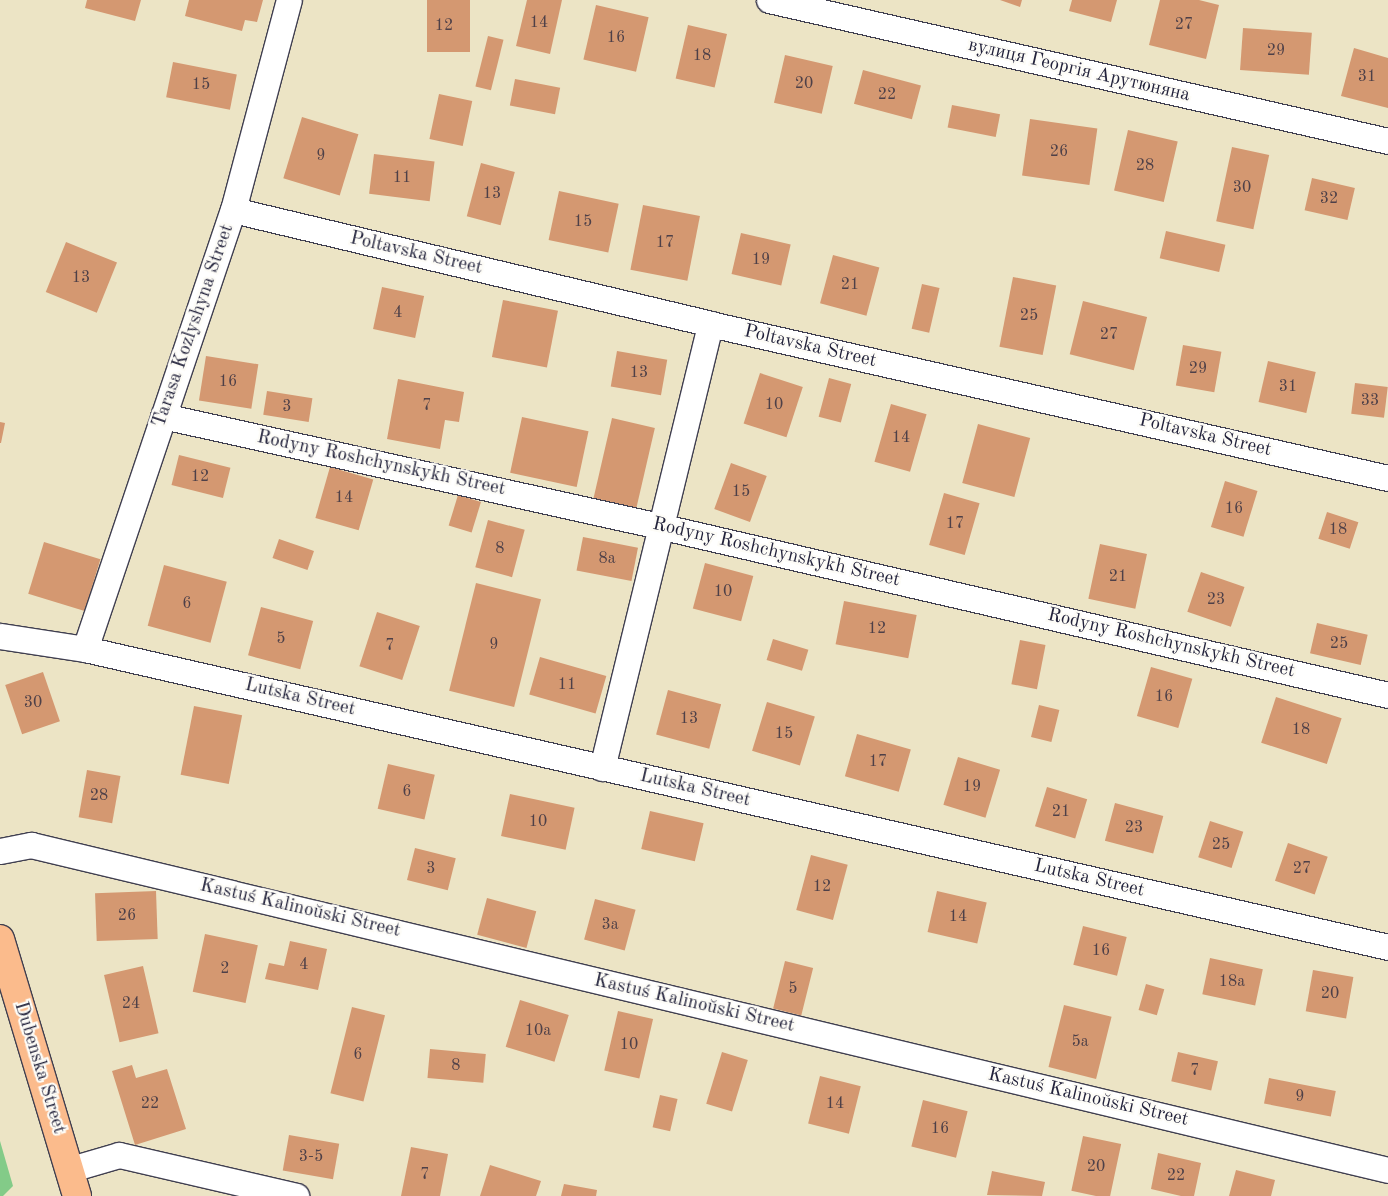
<!DOCTYPE html>
<meta charset="utf-8">
<style>
body{margin:0}
#map{position:relative;width:1388px;height:1196px;overflow:hidden;background:#ece4c5;font-family:"Old Standard TT",serif}
div>[style]{position:absolute}
[style*='--x']{left:calc(var(--x)*1px);top:calc(var(--y)*1px);width:calc(var(--w)*1px);rotate:calc(var(--a)*1deg)}
.green>*{inset:0;background:#83cb88}
.building>*{inset:0;background:#d49871;transform-origin:0 0}
.roads{filter:drop-shadow(1px 0 #403f50) drop-shadow(-1px 0 #403f50) drop-shadow(0 1px #403f50) drop-shadow(0 -1px #403f50)}
.minor>*{height:25px;margin:-12.5px;padding:0 12.5px;transform-origin:12.5px;border-radius:12.5px;background:#fff}
.primary>*{height:28px;margin:-14px;padding:0 14px;transform-origin:14px;border-radius:14px;background:#fbbb8c}
span{translate:-50% -50%;white-space:nowrap;text-align:center;line-height:1.15;-webkit-text-stroke:4.5px #fdfcf7;paint-order:stroke}
.number-label{font-size:16px;color:#4e4048}
.number-label span{-webkit-text-stroke-width:0}
.street-label{font-size:19px;color:#22223b}
</style>
<div id="map">
<div class="green">
<i style="clip-path:polygon(0 1141px,13px 1186px,3px 1196px,0 1196px)"></i>
</div>
<div class="building">
<i style="clip-path:polygon(87px 0,141px 0,135px 21px,85px 8px)"></i>
<i style="clip-path:polygon(189px 0,263px 0,257px 22px,245px 20px,242px 31px,185px 16px)"></i>
<i style="left:427px;top:0;width:43px;height:52px"></i>
<i style="clip-path:polygon(527px 0,562px 0,550px 54px,516px 46px)"></i>
<i style="clip-path:polygon(1000px 0,1022px 0,1020px 7px)"></i>
<i style="clip-path:polygon(1072px 0,1117px 0,1111px 22px,1069px 11px)"></i>
<i style="clip-path:polygon(1160px 0,1199px 0,1219px 5px,1206px 59px,1149px 45px)"></i>
<i style="left:596px;top:5px;width:54px;height:56px;rotate:13deg"></i>
<i style="left:688px;top:25px;width:40px;height:55px;rotate:13deg"></i>
<i style="left:1243px;top:28px;width:69px;height:42px;rotate:4deg"></i>
<i style="left:488px;top:36px;width:16px;height:52px;rotate:14deg"></i>
<i style="clip-path:polygon(1354px 48px,1388px 58px,1388px 108px,1341px 96px)"></i>
<i style="left:785px;top:55px;width:49px;height:49px;rotate:13deg"></i>
<i style="left:173px;top:62px;width:65px;height:36px;rotate:11deg"></i>
<i style="left:863px;top:70px;width:60px;height:35px;rotate:15deg"></i>
<i style="left:515px;top:79px;width:46px;height:27px;rotate:11deg"></i>
<i style="left:439px;top:94px;width:34px;height:46px;rotate:12deg"></i>
<i style="left:952px;top:105px;width:49px;height:23px;rotate:11deg"></i>
<i style="left:302px;top:117px;width:59px;height:64px;rotate:17deg"></i>
<i style="left:1030px;top:119px;width:68px;height:57px;rotate:8deg"></i>
<i style="left:1128px;top:130px;width:51px;height:62px;rotate:13deg"></i>
<i style="left:1232px;top:147px;width:38px;height:76px;rotate:12deg"></i>
<i style="left:374px;top:154px;width:61px;height:40px;rotate:7deg"></i>
<i style="left:481px;top:163px;width:35px;height:55px;rotate:15deg"></i>
<i style="left:1312px;top:178px;width:44px;height:33px;rotate:13deg"></i>
<i style="left:559px;top:191px;width:61px;height:50px;rotate:12deg"></i>
<i style="left:643px;top:205px;width:58px;height:66px;rotate:11deg"></i>
<i style="left:1166px;top:231px;width:61px;height:28px;rotate:13deg"></i>
<i style="left:741px;top:233px;width:51px;height:42px;rotate:13deg"></i>
<i style="left:66px;top:242px;width:55px;height:54px;rotate:22deg"></i>
<i style="left:833px;top:255px;width:48px;height:50px;rotate:15deg"></i>
<i style="left:1013px;top:277px;width:44px;height:71px;rotate:11deg"></i>
<i style="left:922px;top:284px;width:18px;height:46px;rotate:13deg"></i>
<i style="left:382px;top:287px;width:43px;height:43px;rotate:12deg"></i>
<i style="left:503px;top:300px;width:56px;height:58px;rotate:11deg"></i>
<i style="left:1083px;top:301px;width:66px;height:55px;rotate:14deg"></i>
<i style="left:1183px;top:345px;width:39px;height:41px;rotate:10deg"></i>
<i style="left:617px;top:351px;width:51px;height:36px;rotate:10deg"></i>
<i style="left:206px;top:356px;width:53px;height:45px;rotate:9deg"></i>
<i style="left:1268px;top:361px;width:49px;height:42px;rotate:13deg"></i>
<i style="left:760px;top:373px;width:45px;height:53px;rotate:18deg"></i>
<i style="left:829px;top:378px;width:23px;height:40px;rotate:15deg"></i>
<i style="clip-path:polygon(398px 379px,464px 392px,459px 422px,445px 420px,440px 449px,387px 439px)"></i>
<i style="left:1355px;top:383px;width:33px;height:31px;rotate:7deg"></i>
<i style="left:267px;top:391px;width:46px;height:24px;rotate:9deg"></i>
<i style="left:891px;top:404px;width:37px;height:60px;rotate:16deg"></i>
<i style="left:522px;top:417px;width:68px;height:57px;rotate:12deg"></i>
<i style="left:612px;top:418px;width:44px;height:82px;rotate:13deg"></i>
<i style="clip-path:polygon(0 422px,5px 423px,1px 443px,0 443px)"></i>
<i style="left:978px;top:424px;width:54px;height:61px;rotate:15deg"></i>
<i style="left:179px;top:455px;width:53px;height:31px;rotate:14deg"></i>
<i style="left:731px;top:463px;width:38px;height:49px;rotate:20deg"></i>
<i style="left:330px;top:467px;width:45px;height:53px;rotate:16deg"></i>
<i style="left:1225px;top:481px;width:34px;height:48px;rotate:17deg"></i>
<i style="left:944px;top:493px;width:37px;height:54px;rotate:16deg"></i>
<i style="left:458px;top:495px;width:24px;height:32px;rotate:17deg"></i>
<i style="left:1327px;top:512px;width:33px;height:28px;rotate:18deg"></i>
<i style="left:488px;top:520px;width:38px;height:49px;rotate:15deg"></i>
<i style="left:583px;top:537px;width:56px;height:34px;rotate:11deg"></i>
<i style="left:279px;top:539px;width:37px;height:20px;rotate:19deg"></i>
<i style="left:44px;top:542px;width:59px;height:54px;rotate:17deg"></i>
<i style="left:1100px;top:544px;width:48px;height:56px;rotate:12deg"></i>
<i style="left:705px;top:563px;width:50px;height:47px;rotate:15deg"></i>
<i style="left:164px;top:565px;width:65px;height:63px;rotate:15deg"></i>
<i style="left:1201px;top:572px;width:46px;height:42px;rotate:19deg"></i>
<i style="left:476px;top:583px;width:67px;height:111px;rotate:14deg"></i>
<i style="left:844px;top:601px;width:74px;height:44px;rotate:11deg"></i>
<i style="left:261px;top:607px;width:54px;height:50px;rotate:15deg"></i>
<i style="left:377px;top:612px;width:45px;height:57px;rotate:18deg"></i>
<i style="left:1317px;top:623px;width:52px;height:31px;rotate:13deg"></i>
<i style="left:773px;top:639px;width:37px;height:22px;rotate:17deg"></i>
<i style="left:1020px;top:640px;width:26px;height:45px;rotate:11deg"></i>
<i style="left:540px;top:657px;width:69px;height:39px;rotate:16deg"></i>
<i style="left:1151px;top:667px;width:43px;height:51px;rotate:16deg"></i>
<i style="left:43px;top:672px;width:52px;height:40px;rotate:71deg"></i>
<i style="left:668px;top:690px;width:55px;height:46px;rotate:15deg"></i>
<i style="left:1276px;top:697px;width:69px;height:48px;rotate:18deg"></i>
<i style="left:767px;top:702px;width:50px;height:51px;rotate:17deg"></i>
<i style="left:1039px;top:705px;width:21px;height:33px;rotate:14deg"></i>
<i style="left:194px;top:706px;width:49px;height:70px;rotate:11deg"></i>
<i style="left:857px;top:734px;width:56px;height:44px;rotate:16deg"></i>
<i style="left:958px;top:757px;width:44px;height:50px;rotate:17deg"></i>
<i style="left:388px;top:764px;width:48px;height:46px;rotate:13deg"></i>
<i style="left:87px;top:770px;width:34px;height:48px;rotate:10deg"></i>
<i style="left:1047px;top:787px;width:42px;height:41px;rotate:17deg"></i>
<i style="left:510px;top:794px;width:66px;height:43px;rotate:12deg"></i>
<i style="left:1115px;top:803px;width:50px;height:39px;rotate:15deg"></i>
<i style="left:650px;top:811px;width:55px;height:39px;rotate:13deg"></i>
<i style="left:1210px;top:821px;width:35px;height:38px;rotate:18deg"></i>
<i style="left:1288px;top:843px;width:42px;height:40px;rotate:19deg"></i>
<i style="left:415px;top:848px;width:42px;height:33px;rotate:14deg"></i>
<i style="left:811px;top:855px;width:38px;height:57px;rotate:15deg"></i>
<i style="left:156px;top:891px;width:48px;height:61px;rotate:88deg"></i>
<i style="left:937px;top:891px;width:51px;height:42px;rotate:13deg"></i>
<i style="left:487px;top:898px;width:51px;height:38px;rotate:15deg"></i>
<i style="left:595px;top:899px;width:42px;height:42px;rotate:15deg"></i>
<i style="left:1083px;top:926px;width:45px;height:40px;rotate:14deg"></i>
<i style="left:205px;top:934px;width:54px;height:59px;rotate:12deg"></i>
<i style="clip-path:polygon(290px 941px,327px 949px,318px 990px,265px 979px,269px 963px,284px 966px)"></i>
<i style="left:1210px;top:958px;width:54px;height:37px;rotate:12deg"></i>
<i style="left:785px;top:961px;width:29px;height:49px;rotate:14deg"></i>
<i style="left:143px;top:966px;width:69px;height:40px;rotate:77deg"></i>
<i style="left:1313px;top:970px;width:41px;height:42px;rotate:10deg"></i>
<i style="left:1146px;top:984px;width:19px;height:27px;rotate:16deg"></i>
<i style="left:520px;top:1000px;width:51px;height:49px;rotate:17deg"></i>
<i style="left:1064px;top:1005px;width:49px;height:64px;rotate:14deg"></i>
<i style="left:352px;top:1007px;width:34px;height:89px;rotate:14deg"></i>
<i style="left:618px;top:1011px;width:36px;height:61px;rotate:13deg"></i>
<i style="left:430px;top:1049px;width:56px;height:29px;rotate:5deg"></i>
<i style="left:722px;top:1052px;width:27px;height:54px;rotate:17deg"></i>
<i style="left:1178px;top:1052px;width:41px;height:30px;rotate:13deg"></i>
<i style="clip-path:polygon(132px 1065px,136px 1078px,167px 1069px,186px 1129px,135px 1145px,112px 1071px)"></i>
<i style="left:820px;top:1076px;width:42px;height:49px;rotate:14deg"></i>
<i style="left:1269px;top:1078px;width:68px;height:26px;rotate:11deg"></i>
<i style="left:660px;top:1095px;width:18px;height:33px;rotate:13deg"></i>
<i style="left:923px;top:1100px;width:46px;height:48px;rotate:14deg"></i>
<i style="left:289px;top:1135px;width:51px;height:36px;rotate:10deg"></i>
<i style="left:1083px;top:1136px;width:39px;height:56px;rotate:12deg"></i>
<i style="clip-path:polygon(411px 1147px,448px 1154px,440px 1196px,401px 1196px)"></i>
<i style="clip-path:polygon(1158px 1153px,1201px 1163px,1194px 1196px,1181px 1196px,1151px 1189px)"></i>
<i style="clip-path:polygon(490px 1165px,541px 1181px,536px 1196px,480px 1196px)"></i>
<i style="clip-path:polygon(1236px 1170px,1275px 1180px,1271px 1196px,1229px 1196px)"></i>
<i style="clip-path:polygon(992px 1171px,1045px 1182px,1042px 1196px,987px 1195px)"></i>
<i style="clip-path:polygon(564px 1184px,597px 1190px,596px 1196px,561px 1196px)"></i>
</div>
<div class="roads">
<div class="minor">
<i style="--x:769;--y:0;--w:635;--a:12.83"></i>
<i style="--x:233;--y:210;--w:490;--a:13.4"></i>
<i style="--x:710;--y:324;--w:695;--a:12.8"></i>
<i style="--x:163;--y:416;--w:508;--a:12.5"></i>
<i style="--x:659;--y:526;--w:748;--a:13.05"></i>
<i style="--x:0;--y:636;--w:86;--a:8.7"></i>
<i style="--x:85;--y:649;--w:1337;--a:12.88"></i>
<i style="--x:85;--y:649;--w:463;--a:-71.4"></i>
<i style="--x:233;--y:210;--w:217;--a:-75.1"></i>
<i style="--x:602;--y:768;--w:457;--a:-76.3"></i>
<i style="--x:0;--y:851;--w:32;--a:-11"></i>
<i style="--x:31;--y:845;--w:1395;--a:13.47"></i>
<i style="--x:71;--y:1169;--w:50;--a:-16.3"></i>
<i style="--x:119;--y:1155;--w:182;--a:13"></i>
</div>
<div class="primary">
<i style="--x:0;--y:939;--w:268;--a:73.3"></i>
</div>
</div>
<div class="number-label">
<span style="left:539px;top:23px">14</span>
<span style="left:1184px;top:25px">27</span>
<span style="left:444px;top:26px">12</span>
<span style="left:616px;top:38px">16</span>
<span style="left:1276px;top:51px">29</span>
<span style="left:702px;top:56px">18</span>
<span style="left:1367px;top:77px">31</span>
<span style="left:804px;top:84px">20</span>
<span style="left:201px;top:85px">15</span>
<span style="left:887px;top:95px">22</span>
<span style="left:1059px;top:152px">26</span>
<span style="left:321px;top:156px">9</span>
<span style="left:1145px;top:166px">28</span>
<span style="left:402px;top:178px">11</span>
<span style="left:1242px;top:188px">30</span>
<span style="left:492px;top:194px">13</span>
<span style="left:1329px;top:199px">32</span>
<span style="left:583px;top:222px">15</span>
<span style="left:665px;top:243px">17</span>
<span style="left:761px;top:260px">19</span>
<span style="left:81px;top:278px">13</span>
<span style="left:850px;top:285px">21</span>
<span style="left:398px;top:313px">4</span>
<span style="left:1029px;top:316px">25</span>
<span style="left:1109px;top:335px">27</span>
<span style="left:1198px;top:369px">29</span>
<span style="left:639px;top:373px">13</span>
<span style="left:228px;top:382px">16</span>
<span style="left:1288px;top:387px">31</span>
<span style="left:1370px;top:401px">33</span>
<span style="left:774px;top:405px">10</span>
<span style="left:427px;top:406px">7</span>
<span style="left:287px;top:407px">3</span>
<span style="left:901px;top:438px">14</span>
<span style="left:200px;top:477px">12</span>
<span style="left:741px;top:492px">15</span>
<span style="left:344px;top:498px">14</span>
<span style="left:1234px;top:509px">16</span>
<span style="left:955px;top:524px">17</span>
<span style="left:1338px;top:530px">18</span>
<span style="left:500px;top:549px">8</span>
<span style="left:607px;top:559px">8а</span>
<span style="left:1118px;top:577px">21</span>
<span style="left:723px;top:592px">10</span>
<span style="left:1216px;top:600px">23</span>
<span style="left:187px;top:604px">6</span>
<span style="left:877px;top:629px">12</span>
<span style="left:281px;top:639px">5</span>
<span style="left:1339px;top:644px">25</span>
<span style="left:494px;top:645px">9</span>
<span style="left:390px;top:646px">7</span>
<span style="left:567px;top:685px">11</span>
<span style="left:1164px;top:697px">16</span>
<span style="left:33px;top:703px">30</span>
<span style="left:689px;top:719px">13</span>
<span style="left:1301px;top:730px">18</span>
<span style="left:784px;top:734px">15</span>
<span style="left:878px;top:762px">17</span>
<span style="left:972px;top:787px">19</span>
<span style="left:407px;top:792px">6</span>
<span style="left:99px;top:796px">28</span>
<span style="left:1061px;top:812px">21</span>
<span style="left:538px;top:822px">10</span>
<span style="left:1134px;top:828px">23</span>
<span style="left:1221px;top:845px">25</span>
<span style="left:431px;top:869px">3</span>
<span style="left:1302px;top:869px">27</span>
<span style="left:822px;top:887px">12</span>
<span style="left:127px;top:916px">26</span>
<span style="left:958px;top:917px">14</span>
<span style="left:610px;top:925px">3а</span>
<span style="left:1101px;top:951px">16</span>
<span style="left:304px;top:965px">4</span>
<span style="left:225px;top:969px">2</span>
<span style="left:1232px;top:982px">18а</span>
<span style="left:793px;top:989px">5</span>
<span style="left:1330px;top:994px">20</span>
<span style="left:131px;top:1004px">24</span>
<span style="left:538px;top:1031px">10а</span>
<span style="left:1080px;top:1042px">5а</span>
<span style="left:629px;top:1045px">10</span>
<span style="left:358px;top:1055px">6</span>
<span style="left:456px;top:1066px">8</span>
<span style="left:1195px;top:1071px">7</span>
<span style="left:1300px;top:1097px">9</span>
<span style="left:150px;top:1104px">22</span>
<span style="left:835px;top:1104px">14</span>
<span style="left:940px;top:1129px">16</span>
<span style="left:311px;top:1157px">3-5</span>
<span style="left:1096px;top:1167px">20</span>
<span style="left:425px;top:1175px">7</span>
<span style="left:1176px;top:1176px">22</span>
</div>
<div class="street-label">
<span style="left:1079px;top:71px;rotate:13deg">вулиця Георгія Арутюняна</span>
<span style="left:416px;top:254px;rotate:13deg">Poltavska Street</span>
<span style="left:194px;top:326px;rotate:-71deg">Tarasa Kozlyshyna Street</span>
<span style="left:810px;top:347px;rotate:13deg">Poltavska Street</span>
<span style="left:1205px;top:436px;rotate:13deg">Poltavska Street</span>
<span style="left:381px;top:464px;rotate:12deg">Rodyny Roshchynskykh Street</span>
<span style="left:776px;top:553px;rotate:13deg">Rodyny Roshchynskykh Street</span>
<span style="left:1171px;top:644px;rotate:13deg">Rodyny Roshchynskykh Street</span>
<span style="left:300px;top:698px;rotate:13deg">Lutska Street</span>
<span style="left:695px;top:789px;rotate:13deg">Lutska Street</span>
<span style="left:1089px;top:879px;rotate:13deg">Lutska Street</span>
<span style="left:300px;top:909px;rotate:13deg">Kastuś Kalinoŭski Street</span>
<span style="left:694px;top:1004px;rotate:13deg">Kastuś Kalinoŭski Street</span>
<span style="left:39px;top:1068px;rotate:73deg">Dubenska Street</span>
<span style="left:1088px;top:1098px;rotate:13deg">Kastuś Kalinoŭski Street</span>
</div>
</div>
